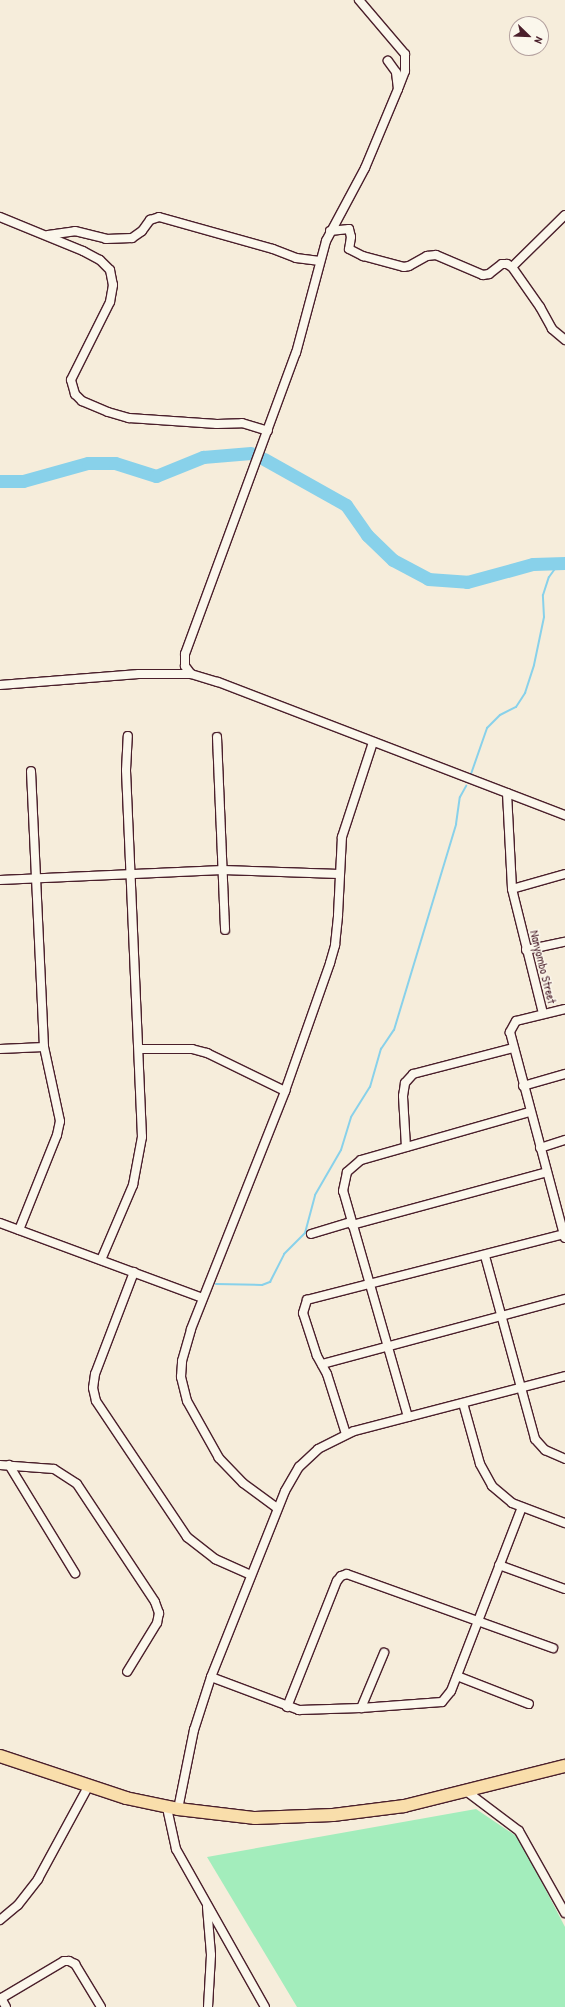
<!DOCTYPE html>
<style>
body{margin:0}
#map{position:relative;width:565px;height:2007px;overflow:hidden;background:#f6eddb;font-family:"Patrick Hand",sans-serif}
div>[style]{position:absolute}
[style*='--x']{left:calc(var(--x)*1px);top:calc(var(--y)*1px);width:calc(var(--w)*1px);rotate:calc(var(--a)*1deg)}
.green>*{inset:0;background:#a3edbc}
.stream>*{height:2px;margin:-1px;padding:0 1px;transform-origin:1px;border-radius:1px;background:#88d1ea}
.river>*{height:13px;margin:-6.5px;padding:0 6.5px;transform-origin:6.5px;border-radius:6.5px;background:#88d1ea}
.roads{filter:drop-shadow(1px 0 #4a1f2b) drop-shadow(-1px 0 #4a1f2b) drop-shadow(0 1px #4a1f2b) drop-shadow(0 -1px #4a1f2b)}
.minor>*{height:8px;margin:-4px;padding:0 4px;transform-origin:4px;border-radius:4px;background:#fbf7ec}
.highway>*{height:12px;margin:-6px;padding:0 6px;transform-origin:6px;border-radius:6px;background:#f9deab}
span{translate:-50% -50%;white-space:nowrap;text-align:center;line-height:1.15;-webkit-text-stroke:3px #fbf7ec;paint-order:stroke}
.street-label{font-size:12px;color:#4a1f2b}
.north{position:absolute;left:509px;top:16px;width:40px;height:40px;box-sizing:border-box;background:#fbf7ec;border:1px solid #b4a19f;border-radius:50%;rotate:113deg;font-size:11px;font-weight:700;line-height:16px;text-align:center;color:#4a1f2b}
.north::after{content:'';display:block;margin:auto;width:14px;height:18px;background:#4a1f2b;clip-path:polygon(50% 0,100% 100%,50% 72%,0 100%)}
</style>
<div id="map">
<div class="green">
<i style="clip-path:polygon(476px 1809px,519px 1838px,565px 1927px,565px 2007px,297px 2007px,207px 1857px)"></i>
</div>
<div class="stream">
<i style="--x:471;--y:774;--w:49;--a:-70.8"></i>
<i style="--x:487;--y:728;--w:18;--a:-45"></i>
<i style="--x:500;--y:715;--w:18;--a:-27"></i>
<i style="--x:516;--y:707;--w:17;--a:-57"></i>
<i style="--x:525;--y:693;--w:29;--a:-72"></i>
<i style="--x:534;--y:665;--w:49;--a:-78.2"></i>
<i style="--x:544;--y:617;--w:22;--a:-93"></i>
<i style="--x:543;--y:595;--w:19;--a:-72"></i>
<i style="--x:549;--y:577;--w:17;--a:-54"></i>
<i style="--x:216;--y:1284;--w:46;--a:1.2"></i>
<i style="--x:262;--y:1285;--w:9;--a:-21"></i>
<i style="--x:270;--y:1282;--w:31;--a:-63"></i>
<i style="--x:284;--y:1254;--w:30;--a:-45"></i>
<i style="--x:305;--y:1233;--w:39;--a:-75"></i>
<i style="--x:315;--y:1195;--w:52;--a:-60"></i>
<i style="--x:341;--y:1150;--w:34;--a:-73"></i>
<i style="--x:351;--y:1117;--w:36;--a:-58"></i>
<i style="--x:370;--y:1087;--w:40;--a:-74"></i>
<i style="--x:381;--y:1049;--w:23;--a:-56"></i>
<i style="--x:394;--y:1030;--w:215;--a:-73.2"></i>
<i style="--x:456;--y:824;--w:27;--a:-82"></i>
<i style="--x:460;--y:797;--w:13;--a:-61"></i>
</div>
<div class="river">
<i style="--x:264;--y:459;--w:94;--a:29.3"></i>
<i style="--x:346;--y:505;--w:37;--a:55"></i>
<i style="--x:367;--y:535;--w:36;--a:44"></i>
<i style="--x:393;--y:560;--w:40;--a:28"></i>
<i style="--x:428;--y:579;--w:39;--a:4"></i>
<i style="--x:467;--y:582;--w:68;--a:-15.3"></i>
<i style="--x:533;--y:564;--w:32;--a:-2"></i>
<i style="--x:0;--y:481;--w:23;--a:0"></i>
<i style="--x:23;--y:481;--w:67;--a:-15.5"></i>
<i style="--x:88;--y:463;--w:27;--a:0"></i>
<i style="--x:115;--y:463;--w:43;--a:17.6"></i>
<i style="--x:156;--y:476;--w:51;--a:-22"></i>
<i style="--x:203;--y:457;--w:48;--a:-4.8"></i>
</div>
<div class="roads">
<div class="minor">
<i style="--x:359;--y:0;--w:71;--a:49.6"></i>
<i style="--x:405;--y:54;--w:17;--a:90"></i>
<i style="--x:405;--y:71;--w:17;--a:111"></i>
<i style="--x:0;--y:217;--w:90;--a:22.3"></i>
<i style="--x:83;--y:251;--w:19;--a:28"></i>
<i style="--x:100;--y:260;--w:14;--a:45"></i>
<i style="--x:110;--y:270;--w:15;--a:79"></i>
<i style="--x:113;--y:285;--w:17;--a:100"></i>
<i style="--x:110;--y:302;--w:87;--a:116.6"></i>
<i style="--x:71;--y:380;--w:15;--a:74"></i>
<i style="--x:75;--y:394;--w:10;--a:45"></i>
<i style="--x:82;--y:401;--w:28;--a:23"></i>
<i style="--x:108;--y:412;--w:22;--a:16"></i>
<i style="--x:129;--y:418;--w:88;--a:3.9"></i>
<i style="--x:217;--y:424;--w:25;--a:-2"></i>
<i style="--x:242;--y:423;--w:27;--a:17"></i>
<i style="--x:330;--y:231;--w:19;--a:-6"></i>
<i style="--x:349;--y:229;--w:8;--a:76"></i>
<i style="--x:351;--y:237;--w:12;--a:99"></i>
<i style="--x:349;--y:249;--w:16;--a:27"></i>
<i style="--x:363;--y:256;--w:42;--a:15"></i>
<i style="--x:404;--y:267;--w:5;--a:-11"></i>
<i style="--x:409;--y:266;--w:21;--a:-29"></i>
<i style="--x:427;--y:256;--w:9;--a:-6"></i>
<i style="--x:436;--y:255;--w:51;--a:23.1"></i>
<i style="--x:483;--y:275;--w:6;--a:-9"></i>
<i style="--x:489;--y:274;--w:16;--a:-38"></i>
<i style="--x:502;--y:264;--w:5;--a:0"></i>
<i style="--x:507;--y:264;--w:6;--a:31"></i>
<i style="--x:512;--y:267;--w:49;--a:55"></i>
<i style="--x:540;--y:307;--w:25;--a:61"></i>
<i style="--x:552;--y:329;--w:17;--a:40"></i>
<i style="--x:48;--y:235;--w:27;--a:-8"></i>
<i style="--x:75;--y:231;--w:32;--a:14"></i>
<i style="--x:106;--y:239;--w:26;--a:-2"></i>
<i style="--x:132;--y:238;--w:12;--a:-35"></i>
<i style="--x:142;--y:231;--w:14;--a:-54"></i>
<i style="--x:150;--y:220;--w:9;--a:-18"></i>
<i style="--x:159;--y:217;--w:118;--a:15.7"></i>
<i style="--x:273;--y:249;--w:25;--a:21"></i>
<i style="--x:296;--y:258;--w:24;--a:7"></i>
<i style="--x:512;--y:267;--w:74;--a:-44.5"></i>
<i style="--x:191;--y:674;--w:10;--a:-127"></i>
<i style="--x:185;--y:666;--w:12;--a:-90"></i>
<i style="--x:185;--y:654;--w:321;--a:-69.8"></i>
<i style="--x:296;--y:353;--w:116;--a:-75"></i>
<i style="--x:326;--y:241;--w:83;--a:-61.9"></i>
<i style="--x:365;--y:168;--w:86;--a:-67.3"></i>
<i style="--x:398;--y:89;--w:17;--a:-97"></i>
<i style="--x:396;--y:72;--w:14;--a:-126"></i>
<i style="--x:0;--y:685;--w:139;--a:-4.5"></i>
<i style="--x:139;--y:674;--w:52;--a:0"></i>
<i style="--x:191;--y:674;--w:28;--a:17"></i>
<i style="--x:218;--y:682;--w:372;--a:21"></i>
<i style="--x:217;--y:737;--w:193;--a:87.6"></i>
<i style="--x:507;--y:793;--w:96;--a:87"></i>
<i style="--x:512;--y:889;--w:128;--a:76"></i>
<i style="--x:0;--y:880;--w:223;--a:-2.6"></i>
<i style="--x:223;--y:870;--w:116;--a:2"></i>
<i style="--x:512;--y:889;--w:55;--a:-15.8"></i>
<i style="--x:526;--y:950;--w:40;--a:-12"></i>
<i style="--x:565;--y:1009;--w:50;--a:166.2"></i>
<i style="--x:516;--y:1021;--w:13;--a:119"></i>
<i style="--x:510;--y:1032;--w:213;--a:75.1"></i>
<i style="--x:0;--y:1049;--w:44;--a:-2.6"></i>
<i style="--x:140;--y:1049;--w:52;--a:0"></i>
<i style="--x:192;--y:1049;--w:16;--a:15"></i>
<i style="--x:207;--y:1053;--w:87;--a:26"></i>
<i style="--x:523;--y:1086;--w:44;--a:-15.9"></i>
<i style="--x:406;--y:1147;--w:51;--a:-93.4"></i>
<i style="--x:403;--y:1096;--w:13;--a:-81"></i>
<i style="--x:405;--y:1083;--w:12;--a:-48"></i>
<i style="--x:413;--y:1074;--w:103;--a:-14.6"></i>
<i style="--x:540;--y:1148;--w:26;--a:-18"></i>
<i style="--x:0;--y:1223;--w:216;--a:20.3"></i>
<i style="--x:352;--y:1225;--w:202;--a:-15.2"></i>
<i style="--x:19;--y:1230;--w:102;--a:-68.2"></i>
<i style="--x:57;--y:1135;--w:14;--a:-78"></i>
<i style="--x:60;--y:1121;--w:76;--a:-102.2"></i>
<i style="--x:44;--y:1047;--w:276;--a:-92.7"></i>
<i style="--x:311;--y:1234;--w:42;--a:-16.7"></i>
<i style="--x:485;--y:1256;--w:190;--a:74.7"></i>
<i style="--x:535;--y:1439;--w:15;--a:48"></i>
<i style="--x:545;--y:1450;--w:22;--a:24"></i>
<i style="--x:101;--y:1260;--w:82;--a:-66.9"></i>
<i style="--x:133;--y:1185;--w:49;--a:-79.4"></i>
<i style="--x:142;--y:1137;--w:367;--a:-92.5"></i>
<i style="--x:126;--y:770;--w:34;--a:-87"></i>
<i style="--x:134;--y:1272;--w:109;--a:110.9"></i>
<i style="--x:95;--y:1374;--w:14;--a:98"></i>
<i style="--x:93;--y:1388;--w:13;--a:77"></i>
<i style="--x:96;--y:1401;--w:164;--a:56.2"></i>
<i style="--x:187;--y:1537;--w:36;--a:38"></i>
<i style="--x:215;--y:1559;--w:39;--a:24"></i>
<i style="--x:322;--y:1364;--w:252;--a:-15"></i>
<i style="--x:463;--y:1403;--w:63;--a:74.4"></i>
<i style="--x:480;--y:1464;--w:25;--a:61"></i>
<i style="--x:492;--y:1486;--w:26;--a:40"></i>
<i style="--x:512;--y:1503;--w:57;--a:20.7"></i>
<i style="--x:408;--y:1417;--w:235;--a:-106"></i>
<i style="--x:343;--y:1191;--w:19;--a:-78"></i>
<i style="--x:347;--y:1172;--w:18;--a:-41"></i>
<i style="--x:361;--y:1160;--w:176;--a:-15.9"></i>
<i style="--x:346;--y:1434;--w:63;--a:-107.6"></i>
<i style="--x:327;--y:1374;--w:21;--a:-119"></i>
<i style="--x:317;--y:1356;--w:45;--a:-108"></i>
<i style="--x:303;--y:1313;--w:14;--a:-73"></i>
<i style="--x:307;--y:1300;--w:265;--a:-14.4"></i>
<i style="--x:0;--y:1465;--w:54;--a:4.2"></i>
<i style="--x:54;--y:1469;--w:27;--a:33"></i>
<i style="--x:77;--y:1484;--w:141;--a:56.5"></i>
<i style="--x:155;--y:1602;--w:12;--a:70"></i>
<i style="--x:159;--y:1613;--w:10;--a:101"></i>
<i style="--x:157;--y:1623;--w:57;--a:121.5"></i>
<i style="--x:9;--y:1465;--w:127;--a:58.6"></i>
<i style="--x:277;--y:1508;--w:42;--a:-143.7"></i>
<i style="--x:243;--y:1483;--w:35;--a:-134"></i>
<i style="--x:219;--y:1458;--w:65;--a:-119.3"></i>
<i style="--x:187;--y:1401;--w:25;--a:-104"></i>
<i style="--x:181;--y:1377;--w:16;--a:-86"></i>
<i style="--x:182;--y:1361;--w:33;--a:-74"></i>
<i style="--x:191;--y:1329;--w:256;--a:-68.4"></i>
<i style="--x:285;--y:1091;--w:136;--a:-70.6"></i>
<i style="--x:330;--y:963;--w:19;--a:-74"></i>
<i style="--x:335;--y:945;--w:30;--a:-84"></i>
<i style="--x:338;--y:915;--w:78;--a:-87.1"></i>
<i style="--x:342;--y:837;--w:100;--a:-71.9"></i>
<i style="--x:499;--y:1565;--w:70;--a:20"></i>
<i style="--x:457;--y:1676;--w:77;--a:21.3"></i>
<i style="--x:211;--y:1677;--w:94;--a:20.6"></i>
<i style="--x:299;--y:1710;--w:62;--a:-1.8"></i>
<i style="--x:361;--y:1708;--w:81;--a:-4.2"></i>
<i style="--x:442;--y:1702;--w:14;--a:-51"></i>
<i style="--x:451;--y:1691;--w:197;--a:-68.9"></i>
<i style="--x:287;--y:1707;--w:136;--a:-68.4"></i>
<i style="--x:337;--y:1581;--w:6;--a:-51"></i>
<i style="--x:341;--y:1576;--w:6;--a:-18"></i>
<i style="--x:347;--y:1574;--w:219;--a:19.8"></i>
<i style="--x:361;--y:1708;--w:60;--a:-67.3"></i>
<i style="--x:466;--y:1791;--w:66;--a:37"></i>
<i style="--x:519;--y:1831;--w:94;--a:60.7"></i>
<i style="--x:167;--y:1808;--w:42;--a:77.6"></i>
<i style="--x:176;--y:1849;--w:181;--a:60.6"></i>
<i style="--x:178;--y:1809;--w:81;--a:-78.6"></i>
<i style="--x:194;--y:1730;--w:56;--a:-72.2"></i>
<i style="--x:211;--y:1677;--w:200;--a:-68.3"></i>
<i style="--x:285;--y:1491;--w:28;--a:-60"></i>
<i style="--x:299;--y:1467;--w:26;--a:-43"></i>
<i style="--x:318;--y:1449;--w:40;--a:-26.6"></i>
<i style="--x:354;--y:1431;--w:218;--a:-14.6"></i>
<i style="--x:207;--y:1907;--w:48;--a:85.2"></i>
<i style="--x:211;--y:1955;--w:52;--a:93.3"></i>
<i style="--x:0;--y:1920;--w:23;--a:-40"></i>
<i style="--x:18;--y:1905;--w:33;--a:-52"></i>
<i style="--x:38;--y:1879;--w:105;--a:-61.5"></i>
<i style="--x:1;--y:1998;--w:10;--a:61"></i>
<i style="--x:0;--y:1999;--w:74;--a:-30.7"></i>
<i style="--x:64;--y:1961;--w:5;--a:0"></i>
<i style="--x:69;--y:1961;--w:7;--a:27"></i>
<i style="--x:75;--y:1964;--w:50;--a:58.8"></i>
</div>
<div class="highway">
<i style="--x:0;--y:1756;--w:133;--a:18.4"></i>
<i style="--x:126;--y:1798;--w:53;--a:11.9"></i>
<i style="--x:178;--y:1809;--w:78;--a:6.7"></i>
<i style="--x:255;--y:1818;--w:78;--a:-2.2"></i>
<i style="--x:333;--y:1815;--w:72;--a:-7.2"></i>
<i style="--x:404;--y:1806;--w:166;--a:-14"></i>
</div>
</div>
<div class="street-label">
<span style="left:543px;top:967px;rotate:76deg">Nanyombo Street</span>
</div>
<div class="north">N</div>
</div>
